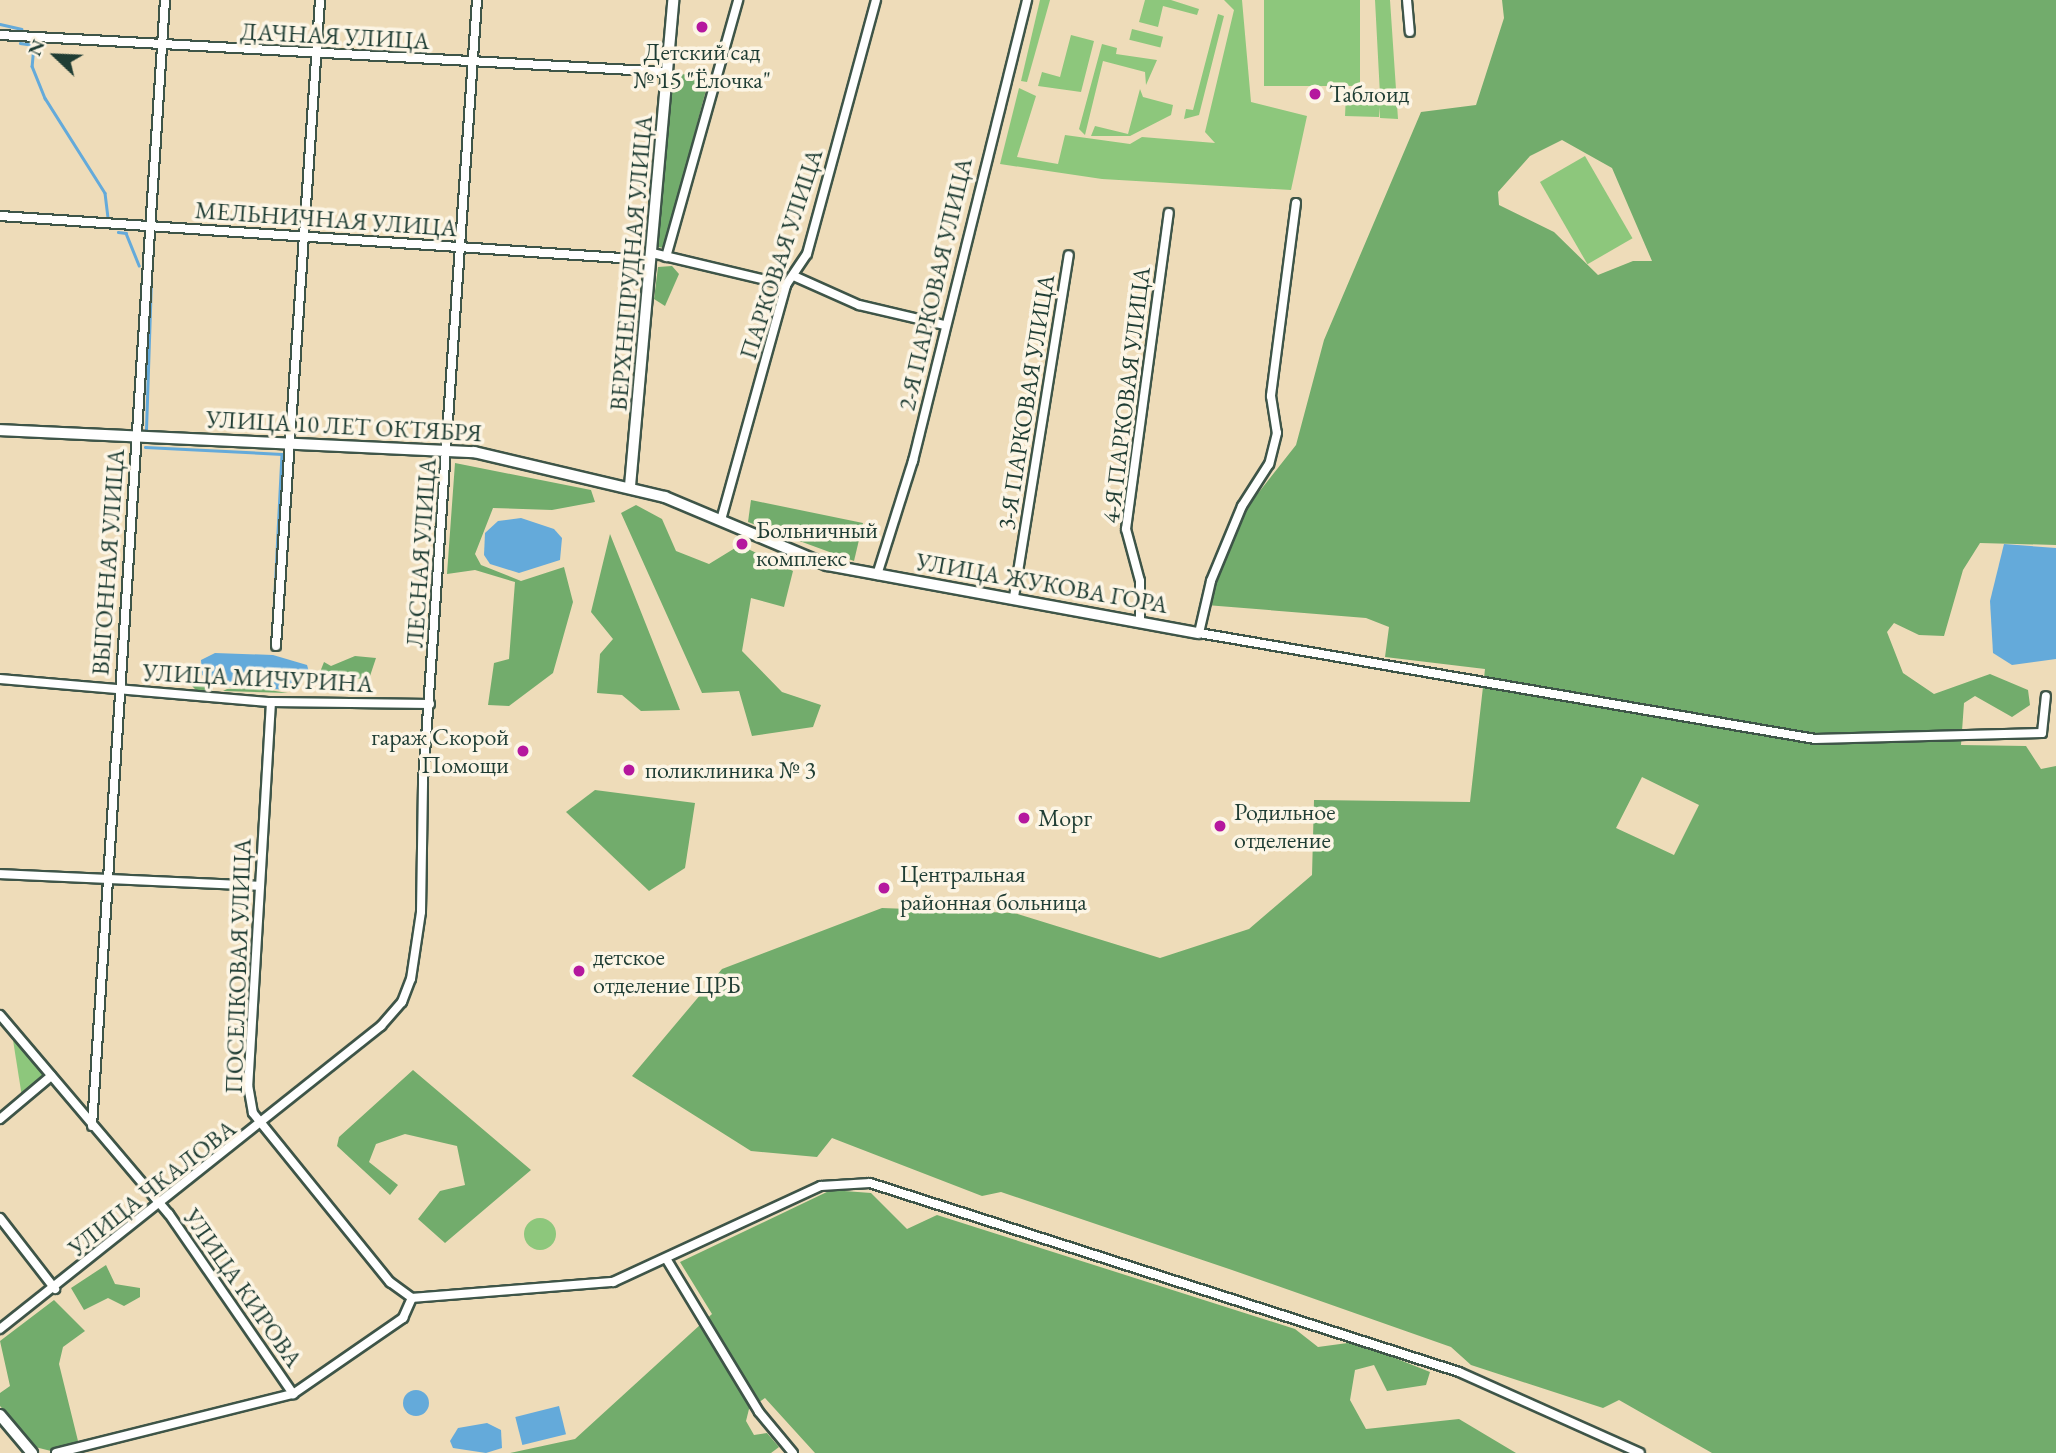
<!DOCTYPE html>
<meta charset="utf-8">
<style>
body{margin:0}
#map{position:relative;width:2056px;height:1453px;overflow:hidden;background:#eedcb9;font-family:"EB Garamond",serif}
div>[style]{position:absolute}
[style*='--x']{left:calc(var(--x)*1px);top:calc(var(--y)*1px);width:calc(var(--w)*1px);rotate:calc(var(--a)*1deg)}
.green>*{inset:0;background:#8dc77c;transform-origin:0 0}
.round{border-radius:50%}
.forest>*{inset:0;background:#72ac6c}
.water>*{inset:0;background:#64aada;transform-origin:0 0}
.stream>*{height:2.5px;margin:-1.25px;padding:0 1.25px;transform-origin:1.25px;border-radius:1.25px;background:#64aada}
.roads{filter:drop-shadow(2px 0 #3e5548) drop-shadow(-2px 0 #3e5548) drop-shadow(0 2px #3e5548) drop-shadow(0 -2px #3e5548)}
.street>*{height:8px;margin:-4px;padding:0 4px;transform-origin:4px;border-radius:4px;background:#fff}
.secondary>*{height:10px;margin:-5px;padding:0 5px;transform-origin:5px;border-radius:5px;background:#fff}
.dots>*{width:19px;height:19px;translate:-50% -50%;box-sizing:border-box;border:4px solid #fcf5e5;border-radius:50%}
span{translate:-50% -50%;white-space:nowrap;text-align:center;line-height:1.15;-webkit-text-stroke:7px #fcf5e5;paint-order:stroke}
.street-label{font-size:24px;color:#1f3d34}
.poi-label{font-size:24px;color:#1f3d34}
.left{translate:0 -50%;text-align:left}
.right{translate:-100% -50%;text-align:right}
.north{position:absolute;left:21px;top:21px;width:70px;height:70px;-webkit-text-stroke:5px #fcf5e5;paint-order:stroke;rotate:293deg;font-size:19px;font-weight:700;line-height:28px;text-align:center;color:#1f3d34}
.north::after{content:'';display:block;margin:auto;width:24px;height:32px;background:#1f3d34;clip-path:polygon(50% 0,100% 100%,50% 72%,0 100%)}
</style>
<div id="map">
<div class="green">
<i style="clip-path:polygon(1040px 0,1050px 0,1027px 82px,1021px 81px)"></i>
<i style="clip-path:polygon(1145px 0,1171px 0,1199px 9px,1197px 15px,1163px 6px,1158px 27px,1139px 22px)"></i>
<i style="clip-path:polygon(1224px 0,1242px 0,1251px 102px,1307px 116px,1291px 190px,1102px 179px,1000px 164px,1019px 88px,1036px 96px,1017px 157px,1058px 164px,1065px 135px,1130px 144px,1142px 137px,1215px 143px,1205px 132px,1234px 10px)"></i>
<i style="left:1264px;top:0;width:96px;height:86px"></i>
<i style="clip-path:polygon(1375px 0,1390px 0,1398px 119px,1380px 118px,1380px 107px,1379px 117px,1345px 116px,1346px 94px,1380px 95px)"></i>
<i style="clip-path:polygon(1218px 14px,1224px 16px,1199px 115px,1184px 119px,1186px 109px,1193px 110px)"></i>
<i style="left:1132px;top:29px;width:32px;height:11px;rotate:14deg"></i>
<i style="clip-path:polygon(1071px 35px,1094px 41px,1081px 92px,1038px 86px,1042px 72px,1060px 77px)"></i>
<i style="clip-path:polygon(1102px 44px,1117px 48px,1116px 54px,1157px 60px,1146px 85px,1145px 72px,1103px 61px,1085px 135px,1079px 129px)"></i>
<i style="clip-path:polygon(1140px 89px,1143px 97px,1173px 105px,1171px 115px,1130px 136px,1091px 136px,1095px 126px,1128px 134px)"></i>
<i style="left:1585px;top:156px;width:95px;height:52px;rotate:60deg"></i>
<i style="clip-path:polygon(13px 1040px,43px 1074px,22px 1097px)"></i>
<i class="round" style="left:524px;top:1218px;width:32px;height:32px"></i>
</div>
<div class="forest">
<i style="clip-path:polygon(evenodd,1502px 0,2056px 0,2056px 545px,1980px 543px,1963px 570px,1944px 636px,1919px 635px,1894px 623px,1887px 632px,1903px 673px,1934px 694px,1990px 674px,2028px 690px,2030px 705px,2012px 717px,1975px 696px,1964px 703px,1961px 745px,2026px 746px,2041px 769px,2056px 766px,2056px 1453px,1712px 1453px,1619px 1400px,1603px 1408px,1471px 1365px,1451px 1347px,1232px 1270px,1001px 1192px,982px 1196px,832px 1138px,817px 1157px,751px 1151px,632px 1076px,722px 969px,882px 908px,1014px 913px,1160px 958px,1249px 929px,1312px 875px,1314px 800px,1470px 802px,1485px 669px,1385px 657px,1389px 627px,1366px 618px,1206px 605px,1248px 506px,1296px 445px,1324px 340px,1421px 112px,1476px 105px,1504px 18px,1502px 0,1562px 140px,1612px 168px,1652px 261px,1633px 261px,1598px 275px,1554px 232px,1499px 205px,1498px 192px,1530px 156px,1562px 140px,1502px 0,1642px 777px,1699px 805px,1674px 855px,1616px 828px,1642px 777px)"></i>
<i style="clip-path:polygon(673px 74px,710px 75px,664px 248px,658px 247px)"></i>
<i style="clip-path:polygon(658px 267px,672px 266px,679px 274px,665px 306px,654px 299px)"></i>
<i style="clip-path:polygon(455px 463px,591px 490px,595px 502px,552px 510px,493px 508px,475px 554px,481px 565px,521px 581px,564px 567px,573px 602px,553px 673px,509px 706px,488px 705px,494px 663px,509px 659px,515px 582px,475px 570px,447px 574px)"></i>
<i style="clip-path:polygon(751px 500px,863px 523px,854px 561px,748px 522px)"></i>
<i style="clip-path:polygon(636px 505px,662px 519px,676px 551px,709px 564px,740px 545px,793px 571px,784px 607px,751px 598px,742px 651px,782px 692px,821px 705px,813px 727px,752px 736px,739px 691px,702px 693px,621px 513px)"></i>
<i style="clip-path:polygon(610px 534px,680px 710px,641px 711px,622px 695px,597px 693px,600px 654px,613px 639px,591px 612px)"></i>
<i style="clip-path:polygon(355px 656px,376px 658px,369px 679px,318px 677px,324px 662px,331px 666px)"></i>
<i style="clip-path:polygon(185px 666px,197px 667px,200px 682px,212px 684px,212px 691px,196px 690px,182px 676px)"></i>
<i style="clip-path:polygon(256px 688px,288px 693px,223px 691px,227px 689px)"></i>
<i style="clip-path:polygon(595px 790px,695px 803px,685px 868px,649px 891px,566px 812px)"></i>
<i style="clip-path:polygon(413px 1070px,531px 1170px,445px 1243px,418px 1219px,440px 1191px,465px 1185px,457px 1146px,405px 1134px,376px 1144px,369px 1162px,398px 1185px,390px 1195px,337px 1146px,339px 1137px)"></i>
<i style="clip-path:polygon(831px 1190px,871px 1193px,907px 1229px,937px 1215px,1295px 1329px,1318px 1347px,1355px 1342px,1430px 1372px,1426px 1385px,1387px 1391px,1374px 1365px,1355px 1370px,1350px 1400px,1366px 1429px,1459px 1419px,1516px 1453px,815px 1453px,765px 1398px,749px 1409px,746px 1421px,754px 1435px,767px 1433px,779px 1447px,771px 1453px,510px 1453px,575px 1439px,712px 1314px,680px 1262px)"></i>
<i style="clip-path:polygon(106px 1265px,115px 1284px,140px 1288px,140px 1297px,124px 1306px,108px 1298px,84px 1310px,71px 1288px)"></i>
<i style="clip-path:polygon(54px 1300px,85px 1331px,63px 1347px,59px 1364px,78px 1441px,51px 1451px,35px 1447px,0 1406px,0 1393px,10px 1386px,0 1341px)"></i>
</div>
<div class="water">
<i style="clip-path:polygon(521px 518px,554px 529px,562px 538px,560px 560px,519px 573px,490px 564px,484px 555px,485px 533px,498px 521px)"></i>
<i style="clip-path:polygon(2004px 544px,2056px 548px,2056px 659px,2012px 665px,1993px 653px,1990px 601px)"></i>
<i style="clip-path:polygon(215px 653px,273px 655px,307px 665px,309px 672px,295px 690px,222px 687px,202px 675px,201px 660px)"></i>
<i class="round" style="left:403px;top:1390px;width:26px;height:26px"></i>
<i style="left:559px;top:1406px;width:29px;height:45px;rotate:76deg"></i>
<i style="clip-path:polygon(487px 1423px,501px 1430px,502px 1448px,486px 1453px,453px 1448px,450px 1441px,458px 1428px)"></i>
</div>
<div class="stream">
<i style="--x:0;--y:24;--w:22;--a:13"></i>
<i style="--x:20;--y:43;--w:14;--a:8"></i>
<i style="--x:34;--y:45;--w:21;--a:95"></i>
<i style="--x:32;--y:66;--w:35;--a:68"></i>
<i style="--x:45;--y:98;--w:112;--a:57.7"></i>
<i style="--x:105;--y:193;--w:26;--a:83"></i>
<i style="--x:118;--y:232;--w:8;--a:7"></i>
<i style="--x:126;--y:233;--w:35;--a:68"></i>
<i style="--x:146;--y:430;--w:152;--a:-88.1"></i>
<i style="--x:145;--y:447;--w:137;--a:2.9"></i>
<i style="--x:282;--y:454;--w:177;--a:92.9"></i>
</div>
<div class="roads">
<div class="street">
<i style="--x:1407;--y:0;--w:32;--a:85"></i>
<i style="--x:0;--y:35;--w:669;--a:3.17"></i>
<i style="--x:1296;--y:203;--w:195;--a:97.4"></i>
<i style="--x:1271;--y:396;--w:37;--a:81"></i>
<i style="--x:1277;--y:433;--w:32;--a:104"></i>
<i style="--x:1269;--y:464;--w:50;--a:122.7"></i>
<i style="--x:1242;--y:506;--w:81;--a:112.5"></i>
<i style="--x:1211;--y:581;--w:53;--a:103"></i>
<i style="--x:1199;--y:633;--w:625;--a:9.76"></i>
<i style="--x:1815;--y:739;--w:227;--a:-1.5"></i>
<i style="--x:2042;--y:733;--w:37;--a:-84"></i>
<i style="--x:0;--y:216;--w:652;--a:3.87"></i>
<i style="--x:652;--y:253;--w:138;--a:13.4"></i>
<i style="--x:666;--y:257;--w:267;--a:-74.3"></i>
<i style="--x:796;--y:277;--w:69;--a:24"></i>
<i style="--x:859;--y:305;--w:87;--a:13.2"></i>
<i style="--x:721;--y:520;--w:244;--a:-74.5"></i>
<i style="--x:786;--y:285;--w:37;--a:-56"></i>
<i style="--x:807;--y:254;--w:263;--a:-74.8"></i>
<i style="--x:877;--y:575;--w:120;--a:-72.5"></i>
<i style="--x:913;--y:461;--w:475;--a:-76.1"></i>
<i style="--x:1014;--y:597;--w:346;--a:-80.9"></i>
<i style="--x:1140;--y:621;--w:40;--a:-90"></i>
<i style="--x:1140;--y:581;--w:54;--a:-105.1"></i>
<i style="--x:1126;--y:529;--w:319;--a:-82.3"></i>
<i style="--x:276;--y:646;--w:647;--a:-86.1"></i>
<i style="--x:0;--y:679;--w:272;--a:4.9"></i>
<i style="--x:271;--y:702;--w:159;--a:0.7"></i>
<i style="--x:271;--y:702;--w:384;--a:93.4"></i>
<i style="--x:248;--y:1085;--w:28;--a:80"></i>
<i style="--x:253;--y:1113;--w:218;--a:51"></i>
<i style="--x:390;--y:1282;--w:27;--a:36"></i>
<i style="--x:0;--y:874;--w:260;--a:2.6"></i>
<i style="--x:0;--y:1015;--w:261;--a:49.7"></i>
<i style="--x:169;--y:1214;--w:219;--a:55.4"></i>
<i style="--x:0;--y:1119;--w:67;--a:-40.1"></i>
<i style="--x:92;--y:1126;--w:1128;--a:-86.29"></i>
<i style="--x:0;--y:1218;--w:90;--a:52.2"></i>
<i style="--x:667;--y:1260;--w:178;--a:58.8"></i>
<i style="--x:759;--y:1412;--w:53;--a:50.3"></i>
<i style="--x:412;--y:1298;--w:202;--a:-4.6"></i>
<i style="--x:613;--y:1282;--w:229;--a:-24.8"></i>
<i style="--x:821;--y:1186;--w:49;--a:-3.5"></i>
<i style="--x:870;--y:1183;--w:619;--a:17.79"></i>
<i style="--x:1459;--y:1372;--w:198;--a:24.1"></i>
<i style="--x:0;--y:1329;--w:487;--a:-38.5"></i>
<i style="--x:381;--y:1026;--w:32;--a:-49"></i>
<i style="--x:402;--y:1002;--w:25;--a:-69"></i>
<i style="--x:411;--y:979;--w:68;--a:-81.5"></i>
<i style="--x:421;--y:912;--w:130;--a:-89.1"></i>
<i style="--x:423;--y:782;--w:784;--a:-86.05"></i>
<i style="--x:56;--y:1453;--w:244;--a:-14"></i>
<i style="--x:293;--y:1394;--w:134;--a:-34.6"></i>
<i style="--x:403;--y:1318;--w:22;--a:-66"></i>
</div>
<div class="secondary">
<i style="--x:0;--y:430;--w:475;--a:2.7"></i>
<i style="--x:474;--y:452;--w:196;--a:13.3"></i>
<i style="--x:665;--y:497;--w:176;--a:22.8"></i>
<i style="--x:827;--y:565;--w:378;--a:10.4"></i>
<i style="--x:630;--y:486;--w:488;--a:-84.9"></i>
<i style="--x:0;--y:1415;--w:50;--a:49.9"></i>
</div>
</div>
<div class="dots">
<i style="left:702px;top:27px;background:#b5179e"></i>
<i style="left:1315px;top:94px;background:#b5179e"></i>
<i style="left:742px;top:544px;background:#b5179e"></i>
<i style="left:523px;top:751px;background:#b5179e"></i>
<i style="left:629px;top:770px;background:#b5179e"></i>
<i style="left:1024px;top:818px;background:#b5179e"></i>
<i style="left:1220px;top:826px;background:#b5179e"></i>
<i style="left:884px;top:888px;background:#b5179e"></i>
<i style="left:579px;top:971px;background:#b5179e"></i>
</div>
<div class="street-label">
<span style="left:335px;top:36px;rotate:3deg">ДАЧНАЯ УЛИЦА</span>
<span style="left:326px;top:219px;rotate:4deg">МЕЛЬНИЧНАЯ УЛИЦА</span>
<span style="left:781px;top:254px;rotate:-72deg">ПАРКОВАЯ УЛИЦА</span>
<span style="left:631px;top:263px;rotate:-85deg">ВЕРХНЕПРУДНАЯ УЛИЦА</span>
<span style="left:935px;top:284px;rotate:-77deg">2-Я ПАРКОВАЯ УЛИЦА</span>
<span style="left:1126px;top:395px;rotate:-83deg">4-Я ПАРКОВАЯ УЛИЦА</span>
<span style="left:1026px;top:402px;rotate:-81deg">3-Я ПАРКОВАЯ УЛИЦА</span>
<span style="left:344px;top:426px;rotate:3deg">УЛИЦА 10 ЛЕТ ОКТЯБРЯ</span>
<span style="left:421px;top:553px;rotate:-86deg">ЛЕСНАЯ УЛИЦА</span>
<span style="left:108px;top:562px;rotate:-86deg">ВЫГОННАЯ УЛИЦА</span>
<span style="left:1042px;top:583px;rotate:10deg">УЛИЦА ЖУКОВА ГОРА</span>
<span style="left:258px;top:678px;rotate:3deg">УЛИЦА МИЧУРИНА</span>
<span style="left:238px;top:966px;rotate:-88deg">ПОСЕЛКОВАЯ УЛИЦА</span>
<span style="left:152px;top:1188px;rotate:-38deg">УЛИЦА ЧКАЛОВА</span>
<span style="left:243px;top:1288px;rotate:55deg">УЛИЦА КИРОВА</span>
</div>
<div class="poi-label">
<span style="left:702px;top:66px">Детский сад<br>№ 15 "Ёлочка"</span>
<span class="left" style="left:1329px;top:94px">Таблоид</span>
<span class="left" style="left:756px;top:544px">Больничный<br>комплекс</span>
<span class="right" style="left:509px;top:751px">гараж Скорой<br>Помощи</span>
<span class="left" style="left:645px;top:770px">поликлиника № 3</span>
<span class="left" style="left:1234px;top:826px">Родильное<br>отделение</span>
<span class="left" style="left:1038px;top:818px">Морг</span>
<span class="left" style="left:900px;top:888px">Центральная<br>районная больница</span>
<span class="left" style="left:593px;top:971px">детское<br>отделение ЦРБ</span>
</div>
<div class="north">N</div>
</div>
